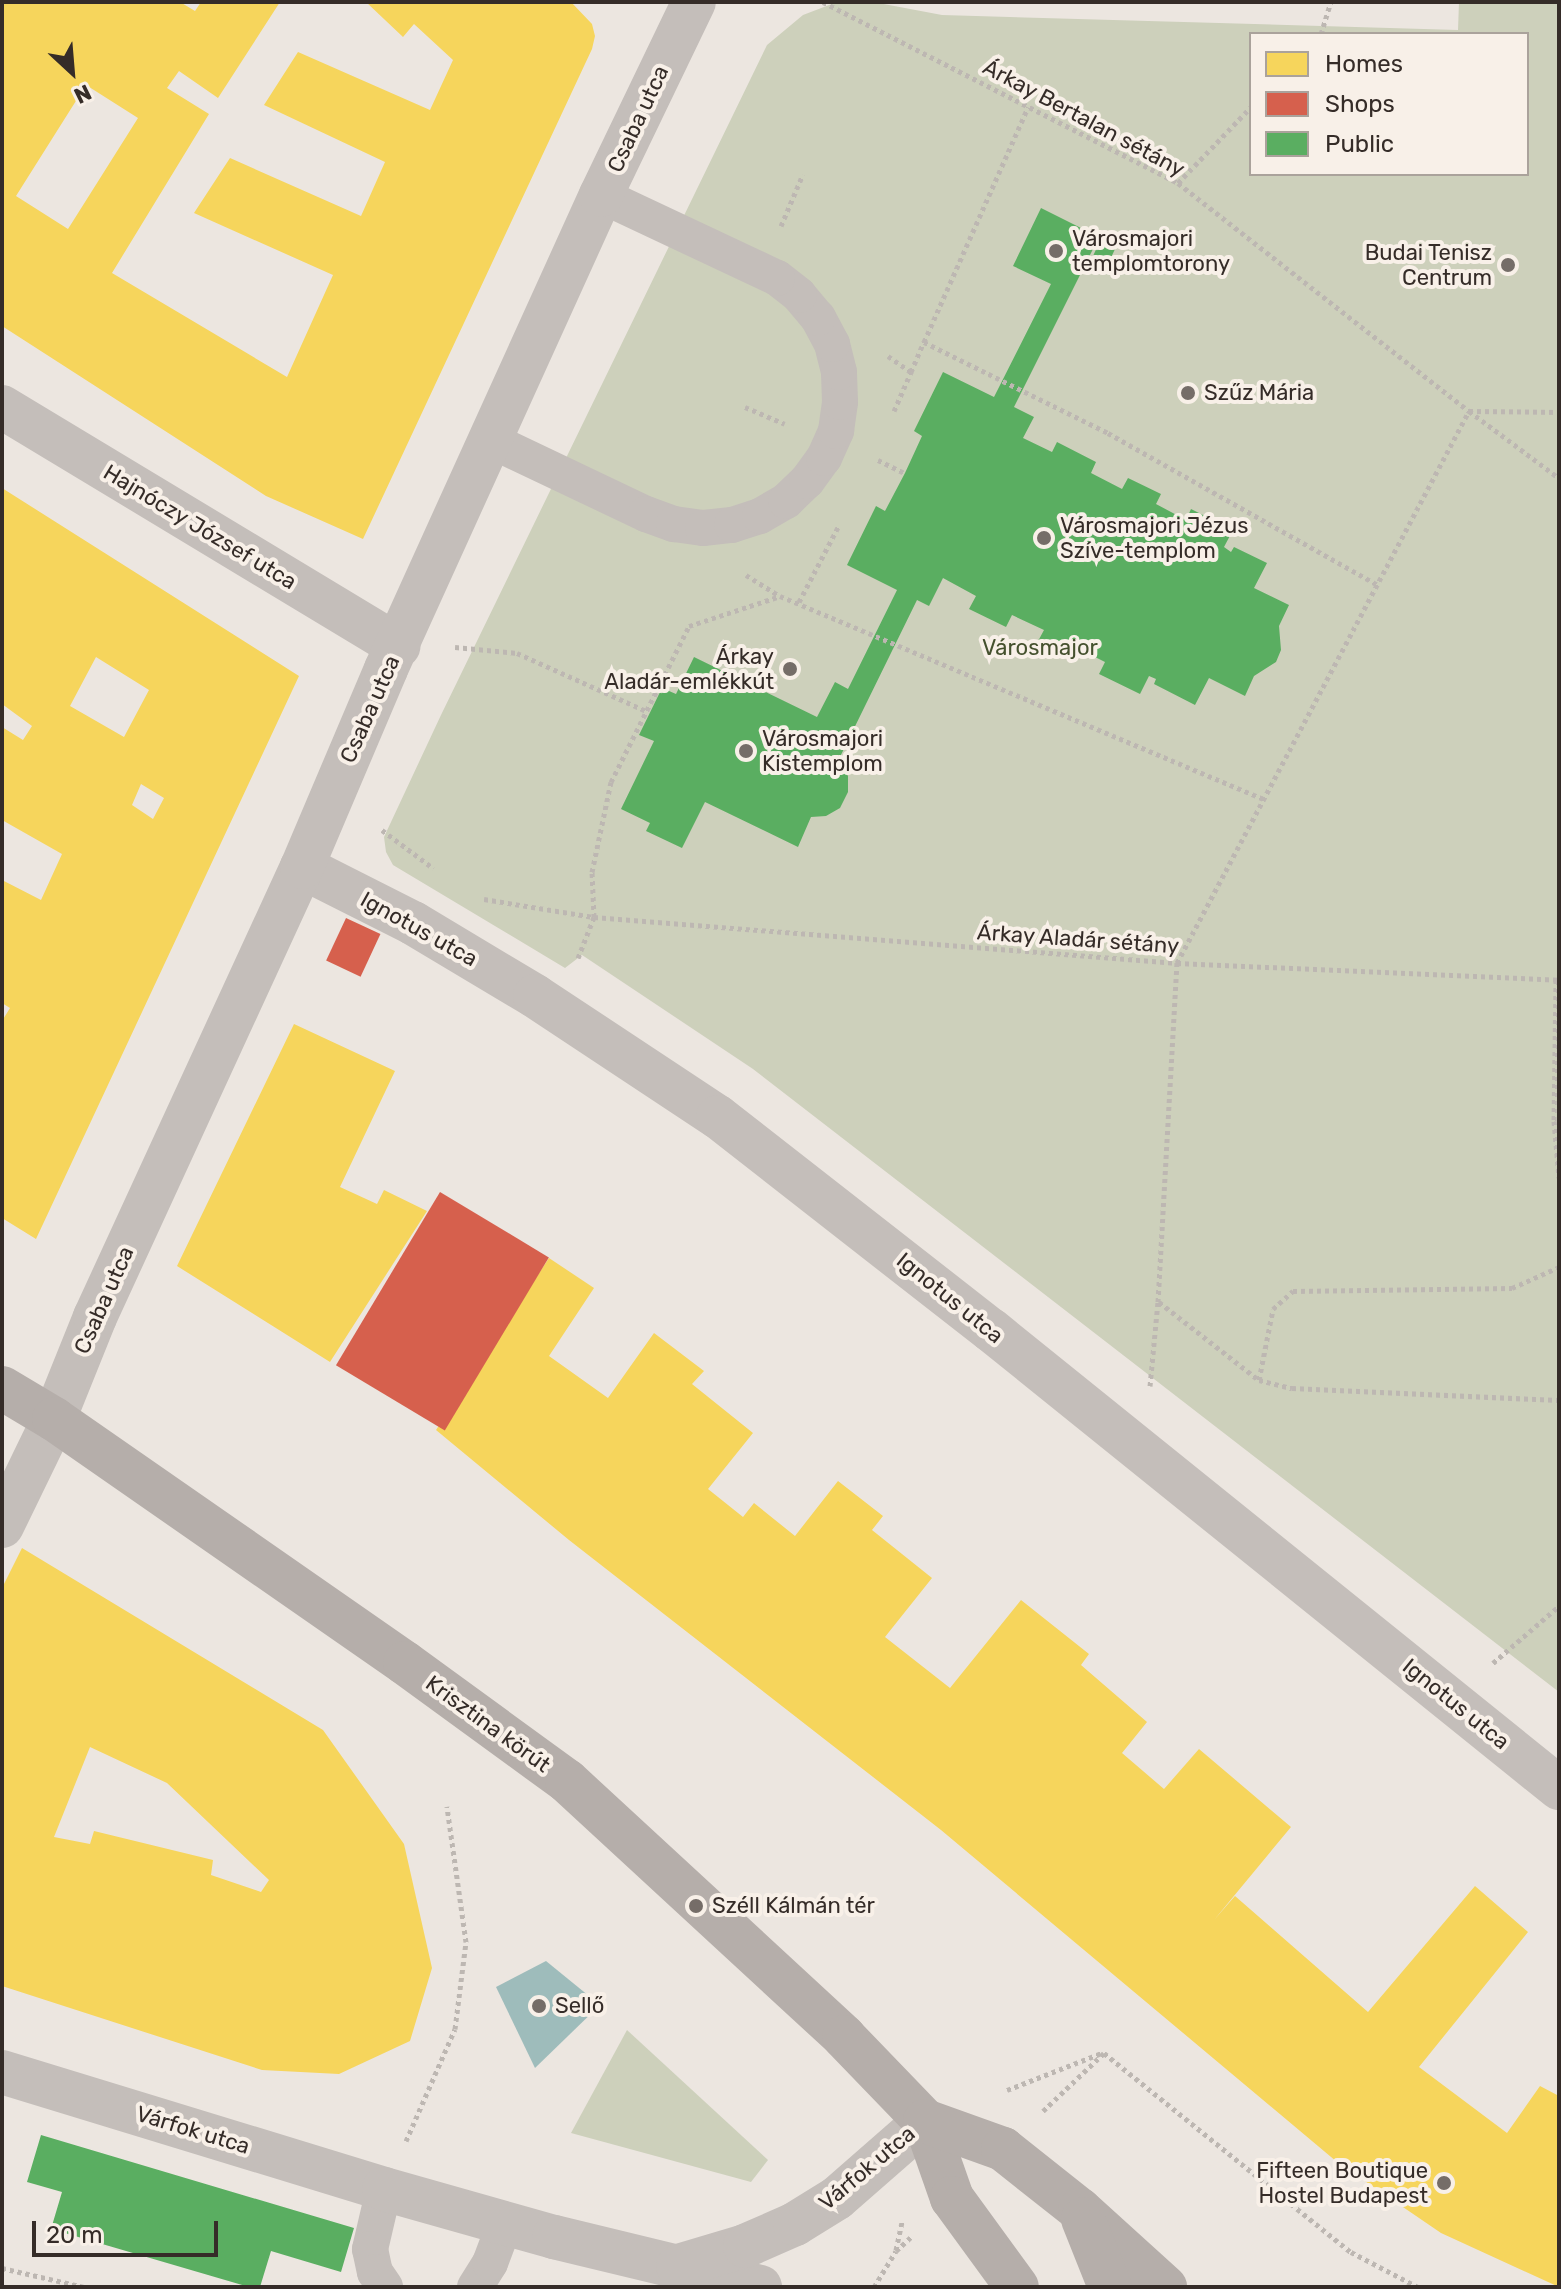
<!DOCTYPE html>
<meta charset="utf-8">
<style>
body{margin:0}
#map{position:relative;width:1561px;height:2289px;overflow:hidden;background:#ece6e0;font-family:Rubik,sans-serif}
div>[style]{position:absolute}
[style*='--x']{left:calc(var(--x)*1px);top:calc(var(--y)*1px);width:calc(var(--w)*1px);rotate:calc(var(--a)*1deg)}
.green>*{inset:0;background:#cdd0bb}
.water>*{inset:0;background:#9ebcbb}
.homes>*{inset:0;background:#f6d55c}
.shops>*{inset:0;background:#d6604d;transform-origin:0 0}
.public>*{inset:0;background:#5aae61;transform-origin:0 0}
.path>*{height:5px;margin-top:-2.5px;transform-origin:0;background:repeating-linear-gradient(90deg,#bdb7b2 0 4px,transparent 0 8px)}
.service>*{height:36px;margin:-18px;padding:0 18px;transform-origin:18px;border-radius:18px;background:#c4beba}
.pedestrian>*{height:44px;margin:-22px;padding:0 22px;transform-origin:22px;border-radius:22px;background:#c4beba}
.minor>*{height:44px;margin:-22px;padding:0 22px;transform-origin:22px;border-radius:22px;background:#c4beba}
.secondary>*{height:44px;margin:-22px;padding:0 22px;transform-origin:22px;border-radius:22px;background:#b5aeaa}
.dots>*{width:22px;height:22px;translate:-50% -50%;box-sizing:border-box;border:4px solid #f8f0e8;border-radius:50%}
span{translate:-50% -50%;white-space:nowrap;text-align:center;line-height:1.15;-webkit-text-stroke:8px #f8f0e8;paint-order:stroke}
.street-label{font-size:22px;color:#352c28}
.poi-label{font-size:22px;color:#352c28}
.left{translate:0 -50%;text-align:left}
.right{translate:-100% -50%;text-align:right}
.park-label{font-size:22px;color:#45512e}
.frame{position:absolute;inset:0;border:4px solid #352c28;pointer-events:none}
.legend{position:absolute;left:1249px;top:32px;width:280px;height:144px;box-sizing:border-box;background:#f8f0e8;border:2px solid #aaa29b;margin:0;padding:10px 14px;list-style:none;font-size:24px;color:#352c28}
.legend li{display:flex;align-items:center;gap:16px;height:40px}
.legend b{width:40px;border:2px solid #aaa29b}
.north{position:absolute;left:32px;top:32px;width:80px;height:80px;-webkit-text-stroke:6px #f8f0e8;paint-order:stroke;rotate:154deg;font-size:22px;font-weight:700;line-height:32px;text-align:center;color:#352c28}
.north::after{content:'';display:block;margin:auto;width:28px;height:36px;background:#352c28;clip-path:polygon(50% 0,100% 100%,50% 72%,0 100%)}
.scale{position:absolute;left:32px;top:2221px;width:186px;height:36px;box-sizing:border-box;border:4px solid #352c28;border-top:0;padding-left:10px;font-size:24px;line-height:28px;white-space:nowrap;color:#352c28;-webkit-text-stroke:6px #f8f0e8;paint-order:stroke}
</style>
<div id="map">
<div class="green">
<i style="clip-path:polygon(evenodd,837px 2px,873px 2px,942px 15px,1458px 30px,1459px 2px,1559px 2px,1559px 1692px,753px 1069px,582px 955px,565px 968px,393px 865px,386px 852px,384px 837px,441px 715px,767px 45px,803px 15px,837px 2px,1251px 34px,1527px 34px,1527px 174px,1251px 174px,1251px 34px)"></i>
<i style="clip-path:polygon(627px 2030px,768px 2160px,751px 2182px,571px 2133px)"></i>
</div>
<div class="water">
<i style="clip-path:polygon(546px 1961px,600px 2005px,535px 2068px,496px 1987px)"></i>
</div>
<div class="homes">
<i style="clip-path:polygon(evenodd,2px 2px,180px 2px,195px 11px,201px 2px,280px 2px,218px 98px,179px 71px,167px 88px,209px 114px,112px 273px,287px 377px,333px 275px,194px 213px,230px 158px,361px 216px,385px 162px,264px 105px,298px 52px,430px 110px,453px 60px,414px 24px,403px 37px,366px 2px,571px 2px,592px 24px,595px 36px,592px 49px,363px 539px,266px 496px,2px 326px,2px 2px,86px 85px,138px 118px,68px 229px,16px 196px,86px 85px)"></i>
<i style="clip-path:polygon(evenodd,2px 488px,299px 676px,36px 1239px,2px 1218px,2px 1021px,10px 1008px,2px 1003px,2px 880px,41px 900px,62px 854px,2px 820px,2px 727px,23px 740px,32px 726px,2px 704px,2px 488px,96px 657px,149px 690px,124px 737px,70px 706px,96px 657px,2px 488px,141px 784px,164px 798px,153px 819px,132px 805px,141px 784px)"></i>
<i style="clip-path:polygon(294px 1024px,395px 1071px,340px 1187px,377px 1204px,384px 1190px,427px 1211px,330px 1362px,177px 1266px)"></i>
<i style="clip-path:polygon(549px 1258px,594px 1288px,549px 1356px,608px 1398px,654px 1333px,704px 1371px,692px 1384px,753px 1433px,708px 1489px,743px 1517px,754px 1503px,795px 1536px,838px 1481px,883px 1516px,872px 1530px,932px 1578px,885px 1637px,950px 1688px,1021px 1600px,1089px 1654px,1081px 1665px,1147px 1722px,1122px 1753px,1164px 1789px,1199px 1749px,1291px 1827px,1214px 1920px,1235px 1896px,1368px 2012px,1475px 1886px,1528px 1932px,1419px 2067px,1507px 2133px,1540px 2086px,1559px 2096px,1559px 2287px,1441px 2233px,1337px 2162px,941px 1830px,569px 1540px,436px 1430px)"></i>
<i style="clip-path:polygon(evenodd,22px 1548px,323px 1730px,404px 1844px,432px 1968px,410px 2041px,339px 2074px,262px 2070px,2px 1986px,2px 1588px,22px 1548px,90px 1747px,167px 1783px,269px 1880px,261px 1892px,211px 1875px,213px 1860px,94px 1831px,90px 1844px,54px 1837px,90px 1747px)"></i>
</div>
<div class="shops">
<i style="left:346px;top:918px;width:38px;height:47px;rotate:25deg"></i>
<i style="left:440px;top:1192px;width:127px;height:202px;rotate:31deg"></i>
</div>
<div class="public">
<i style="clip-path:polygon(1041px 208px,1099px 237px,1014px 407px,1034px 417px,1023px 438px,1052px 452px,1057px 442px,1096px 462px,1091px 473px,1122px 489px,1128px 478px,1161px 494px,1156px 504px,1186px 520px,1191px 509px,1233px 530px,1224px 547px,1231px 552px,1234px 547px,1267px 563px,1254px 588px,1289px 605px,1279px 626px,1281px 650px,1276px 662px,1254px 676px,1245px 696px,1209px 678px,1195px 705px,1154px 684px,1156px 679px,1149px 676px,1140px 694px,1099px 674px,1105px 662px,1077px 648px,1071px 660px,1037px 643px,1044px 630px,1012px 615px,1006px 627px,969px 609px,976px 596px,943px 578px,929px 606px,917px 600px,838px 761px,848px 776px,848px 792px,840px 808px,826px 816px,811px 817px,798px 847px,705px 802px,682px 848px,646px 831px,650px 823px,621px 809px,654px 741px,639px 735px,662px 688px,676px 694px,694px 657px,817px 717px,835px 682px,848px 689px,897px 590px,847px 565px,876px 506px,885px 511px,905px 473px,922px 436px,914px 431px,943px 372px,994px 397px,1051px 284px,1013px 266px)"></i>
<i style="left:1100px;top:241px;width:17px;height:26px;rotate:25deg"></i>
<i style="clip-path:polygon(41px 2135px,354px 2228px,341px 2272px,271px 2251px,260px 2287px,249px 2287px,51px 2229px,62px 2192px,27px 2182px)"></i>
</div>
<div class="path">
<i style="--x:823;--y:2;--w:398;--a:27"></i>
<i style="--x:1178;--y:183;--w:370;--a:38.1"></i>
<i style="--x:1469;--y:411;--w:90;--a:0.6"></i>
<i style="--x:1321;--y:34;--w:34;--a:-73"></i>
<i style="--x:1178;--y:183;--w:105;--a:-46.2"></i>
<i style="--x:781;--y:226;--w:56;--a:-67.1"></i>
<i style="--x:924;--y:342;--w:257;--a:-66.1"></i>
<i style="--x:888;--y:356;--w:28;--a:35"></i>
<i style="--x:911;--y:372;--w:33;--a:-67"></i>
<i style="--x:924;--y:342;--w:205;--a:26.3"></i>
<i style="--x:1108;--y:433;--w:310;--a:29.4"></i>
<i style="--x:745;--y:407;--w:43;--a:23"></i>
<i style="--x:894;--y:411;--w:43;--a:-66.4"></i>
<i style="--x:878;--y:460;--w:30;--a:26"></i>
<i style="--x:746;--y:575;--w:40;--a:32"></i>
<i style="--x:780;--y:596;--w:527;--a:22.77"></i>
<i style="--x:799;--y:602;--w:87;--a:-62.5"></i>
<i style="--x:455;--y:647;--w:62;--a:5.5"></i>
<i style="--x:517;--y:653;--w:141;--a:24.2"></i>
<i style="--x:382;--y:830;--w:64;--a:36.7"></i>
<i style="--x:484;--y:899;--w:111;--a:9.3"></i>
<i style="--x:594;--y:917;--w:585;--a:4.51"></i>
<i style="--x:1177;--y:963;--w:382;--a:2.5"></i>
<i style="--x:578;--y:958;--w:44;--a:-68.7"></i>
<i style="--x:594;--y:917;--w:45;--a:-92.5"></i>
<i style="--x:592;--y:872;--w:92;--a:-78.1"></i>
<i style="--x:611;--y:782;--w:174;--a:-63.4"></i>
<i style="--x:689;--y:626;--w:96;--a:-18.2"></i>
<i style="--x:1556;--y:980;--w:141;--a:90.8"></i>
<i style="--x:1554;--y:1121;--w:57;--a:85"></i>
<i style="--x:1159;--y:1302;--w:127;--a:38"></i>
<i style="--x:1259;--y:1380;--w:34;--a:14"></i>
<i style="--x:1292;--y:1388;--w:267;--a:2.6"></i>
<i style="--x:1259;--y:1380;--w:72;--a:-78.8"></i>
<i style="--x:1273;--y:1309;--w:27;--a:-42"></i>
<i style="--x:1293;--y:1291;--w:219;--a:-0.8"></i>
<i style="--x:1512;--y:1288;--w:51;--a:-24.1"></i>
<i style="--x:1150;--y:1386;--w:84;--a:-84.6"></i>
<i style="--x:1158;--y:1302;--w:340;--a:-86.8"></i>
<i style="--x:1177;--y:963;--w:624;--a:-62.12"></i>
<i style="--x:1469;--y:411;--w:112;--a:36.7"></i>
<i style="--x:1493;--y:1663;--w:87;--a:-40.8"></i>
<i style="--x:1104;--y:2053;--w:317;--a:38.9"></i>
<i style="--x:1351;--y:2252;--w:76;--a:27.6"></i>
<i style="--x:1007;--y:2090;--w:102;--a:-21.3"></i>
<i style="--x:1043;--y:2111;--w:84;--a:-43.6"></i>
<i style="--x:406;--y:2141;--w:122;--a:-66.4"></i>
<i style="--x:455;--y:2029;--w:88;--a:-82.8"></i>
<i style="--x:466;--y:1942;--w:137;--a:-98"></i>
<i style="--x:896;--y:2250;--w:30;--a:-78"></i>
<i style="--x:2;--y:2268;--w:84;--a:13"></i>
<i style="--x:874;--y:2287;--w:42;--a:-58.6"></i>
<i style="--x:896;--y:2251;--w:21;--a:-43"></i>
</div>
<div class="service">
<i style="--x:490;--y:440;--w:173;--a:25.4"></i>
<i style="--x:646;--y:514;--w:30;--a:20"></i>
<i style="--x:674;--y:524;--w:29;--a:8"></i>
<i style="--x:703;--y:528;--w:29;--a:-6"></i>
<i style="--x:732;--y:525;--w:29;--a:-18"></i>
<i style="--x:760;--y:516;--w:30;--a:-30"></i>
<i style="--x:786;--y:501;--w:29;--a:-44"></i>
<i style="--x:807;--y:481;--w:29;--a:-54"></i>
<i style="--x:824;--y:458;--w:30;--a:-66"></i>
<i style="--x:836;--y:431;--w:29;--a:-82"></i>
<i style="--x:840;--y:402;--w:30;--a:-92"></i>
<i style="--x:839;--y:372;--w:29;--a:-104"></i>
<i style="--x:832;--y:344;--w:30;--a:-118"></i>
<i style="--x:818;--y:318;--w:30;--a:-130"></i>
<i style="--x:799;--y:295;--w:28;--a:-142"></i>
<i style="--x:777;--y:278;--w:195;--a:-154.8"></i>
<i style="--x:384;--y:2189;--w:62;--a:103.1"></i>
<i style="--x:370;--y:2249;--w:24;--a:78"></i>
<i style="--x:375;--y:2272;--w:18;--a:56"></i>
<i style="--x:475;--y:2287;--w:28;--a:-58"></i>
<i style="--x:490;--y:2263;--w:43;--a:-69.4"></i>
</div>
<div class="pedestrian">
<i style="--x:2;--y:1526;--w:119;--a:-64.1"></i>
</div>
<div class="minor">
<i style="--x:2;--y:407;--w:463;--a:31.1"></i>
<i style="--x:302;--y:867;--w:124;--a:26.8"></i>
<i style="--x:413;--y:923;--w:142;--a:30.9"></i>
<i style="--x:535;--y:996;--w:219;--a:33.5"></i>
<i style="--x:718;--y:1117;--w:346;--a:38"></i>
<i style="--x:991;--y:1330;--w:730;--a:38.88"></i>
<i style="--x:54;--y:1419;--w:110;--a:-68.1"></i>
<i style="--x:95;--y:1317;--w:495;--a:-65.3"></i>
<i style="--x:302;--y:867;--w:215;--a:-67"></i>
<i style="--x:386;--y:669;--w:520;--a:-65.6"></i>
<i style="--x:601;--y:195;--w:214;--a:-64.3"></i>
<i style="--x:2;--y:2072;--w:400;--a:17"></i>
<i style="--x:384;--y:2189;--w:177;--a:15.8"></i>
<i style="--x:554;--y:2237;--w:212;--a:13.6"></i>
<i style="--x:678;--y:2266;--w:70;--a:-16.6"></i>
<i style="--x:745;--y:2246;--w:55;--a:-23.7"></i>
<i style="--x:795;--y:2224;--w:49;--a:-31.8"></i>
<i style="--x:837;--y:2198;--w:117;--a:-41.2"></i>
</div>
<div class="secondary">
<i style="--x:2;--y:1388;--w:61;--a:30.8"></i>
<i style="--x:54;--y:1419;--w:427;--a:34.8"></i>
<i style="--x:405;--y:1663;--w:200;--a:36.1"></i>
<i style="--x:567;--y:1781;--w:377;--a:42.7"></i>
<i style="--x:844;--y:2037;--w:117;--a:46"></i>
<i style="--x:925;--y:2121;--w:82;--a:70.7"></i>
<i style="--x:952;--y:2198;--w:110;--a:53.9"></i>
<i style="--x:925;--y:2121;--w:83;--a:19.7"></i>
<i style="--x:1003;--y:2149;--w:98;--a:38.4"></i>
<i style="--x:1080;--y:2210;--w:115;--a:42.2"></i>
<i style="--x:1083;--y:2219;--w:73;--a:68.3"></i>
</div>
<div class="dots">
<i style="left:1056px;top:251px;background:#756d68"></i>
<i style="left:1508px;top:265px;background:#756d68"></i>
<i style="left:1188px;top:393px;background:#756d68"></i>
<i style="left:1044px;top:538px;background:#756d68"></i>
<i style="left:790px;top:669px;background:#756d68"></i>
<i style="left:746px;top:751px;background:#756d68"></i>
<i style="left:696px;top:1906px;background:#756d68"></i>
<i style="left:539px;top:2006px;background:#756d68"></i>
<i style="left:1444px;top:2183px;background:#756d68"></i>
</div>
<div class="street-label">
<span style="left:1084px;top:118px;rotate:28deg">Árkay Bertalan sétány</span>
<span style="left:638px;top:119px;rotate:-65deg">Csaba utca</span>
<span style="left:200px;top:527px;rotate:31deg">Hajnóczy József utca</span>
<span style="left:370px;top:709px;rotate:-66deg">Csaba utca</span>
<span style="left:419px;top:929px;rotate:29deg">Ignotus utca</span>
<span style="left:1078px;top:939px;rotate:4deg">Árkay Aladár sétány</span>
<span style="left:950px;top:1298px;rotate:39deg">Ignotus utca</span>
<span style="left:104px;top:1300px;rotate:-66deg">Csaba utca</span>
<span style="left:1456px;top:1704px;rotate:39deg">Ignotus utca</span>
<span style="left:488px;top:1724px;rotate:36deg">Krisztina körút</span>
<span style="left:193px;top:2130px;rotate:17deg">Várfok utca</span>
<span style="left:867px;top:2168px;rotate:-40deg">Várfok utca</span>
</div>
<div class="poi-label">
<span class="left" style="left:1072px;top:251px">Városmajori<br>templomtorony</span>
<span class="right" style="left:1492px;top:265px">Budai Tenisz<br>Centrum</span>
<span class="left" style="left:1204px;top:393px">Szűz Mária</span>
<span class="left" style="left:1060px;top:538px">Városmajori Jézus<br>Szíve-templom</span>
<span class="right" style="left:774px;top:669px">Árkay<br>Aladár-emlékkút</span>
<span class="left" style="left:762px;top:751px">Városmajori<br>Kistemplom</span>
<span class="left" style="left:712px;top:1906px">Széll Kálmán tér</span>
<span class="left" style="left:555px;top:2006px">Sellő</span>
<span class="right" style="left:1428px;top:2183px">Fifteen Boutique<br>Hostel Budapest</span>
</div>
<div class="park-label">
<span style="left:1040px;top:648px">Városmajor</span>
</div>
<div class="frame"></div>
<ul class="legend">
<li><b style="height:22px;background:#f6d55c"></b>Homes</li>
<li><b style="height:22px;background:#d6604d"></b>Shops</li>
<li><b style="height:22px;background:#5aae61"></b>Public</li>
</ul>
<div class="north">N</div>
<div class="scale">20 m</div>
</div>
